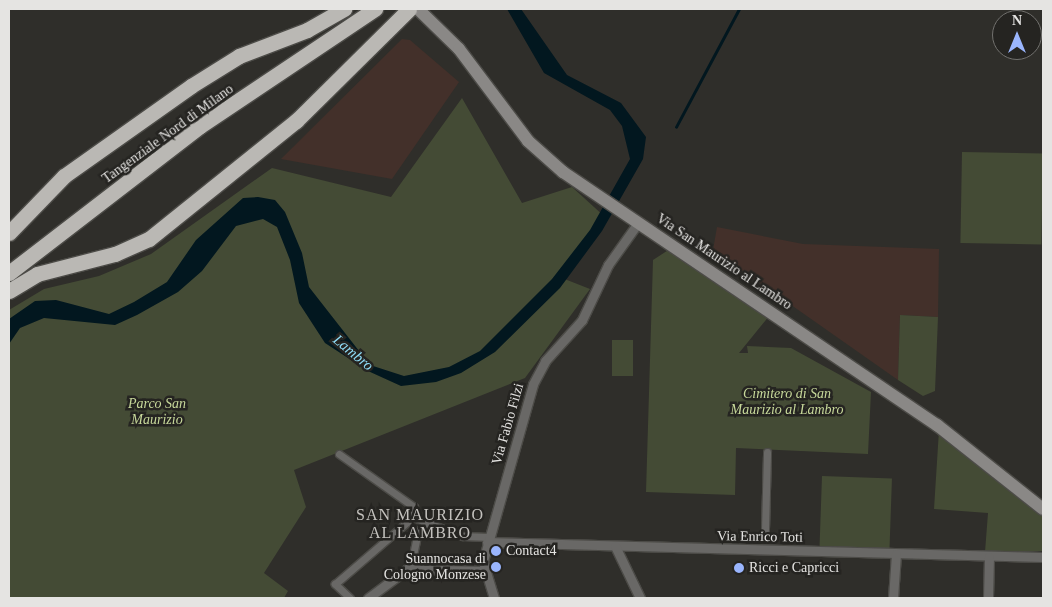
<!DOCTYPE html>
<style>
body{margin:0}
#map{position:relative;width:1052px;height:607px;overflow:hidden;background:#2f2e2a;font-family:"Times New Roman",serif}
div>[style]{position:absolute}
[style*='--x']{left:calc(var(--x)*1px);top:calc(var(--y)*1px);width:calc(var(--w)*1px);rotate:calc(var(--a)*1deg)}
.industrial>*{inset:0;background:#43302a}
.green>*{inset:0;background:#444b35;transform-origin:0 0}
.water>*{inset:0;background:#02171f}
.stream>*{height:2.5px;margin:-1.25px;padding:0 1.25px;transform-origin:1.25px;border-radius:1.25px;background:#02171f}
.roads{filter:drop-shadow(1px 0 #4c4b47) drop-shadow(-1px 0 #4c4b47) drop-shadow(0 1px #4c4b47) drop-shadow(0 -1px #4c4b47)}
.pedestrian>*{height:7px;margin:-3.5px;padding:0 3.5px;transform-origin:3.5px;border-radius:3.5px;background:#696866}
.minor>*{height:9px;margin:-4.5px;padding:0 4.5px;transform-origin:4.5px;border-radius:4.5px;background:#696866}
.secondary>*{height:12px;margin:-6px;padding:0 6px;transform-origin:6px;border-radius:6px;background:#8a8886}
.motorway>*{height:15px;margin:-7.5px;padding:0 7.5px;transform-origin:7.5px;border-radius:7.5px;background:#bab8b4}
.dots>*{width:14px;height:14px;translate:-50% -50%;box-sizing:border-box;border:2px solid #252421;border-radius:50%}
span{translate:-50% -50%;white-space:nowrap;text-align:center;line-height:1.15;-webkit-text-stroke:5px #252421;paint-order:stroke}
.street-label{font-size:14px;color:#e5e4e2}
.park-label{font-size:14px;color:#c7d89a;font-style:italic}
.poi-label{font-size:14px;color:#e5e4e2}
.left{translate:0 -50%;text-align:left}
.right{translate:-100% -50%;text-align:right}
.water-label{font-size:15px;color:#8edbf6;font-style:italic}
.quarter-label{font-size:16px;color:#c4c2be;letter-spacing:1px}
.frame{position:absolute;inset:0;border:10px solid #e5e4e2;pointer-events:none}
.north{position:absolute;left:992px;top:10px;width:50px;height:50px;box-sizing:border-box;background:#252421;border:1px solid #72716e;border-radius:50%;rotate:0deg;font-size:14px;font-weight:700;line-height:20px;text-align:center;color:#e5e4e2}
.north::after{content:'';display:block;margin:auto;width:18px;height:22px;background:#9ab5fd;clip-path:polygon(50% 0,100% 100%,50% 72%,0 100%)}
</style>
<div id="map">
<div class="industrial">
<i style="clip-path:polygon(402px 39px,410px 40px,459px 82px,392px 179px,281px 159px)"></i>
<i style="clip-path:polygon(717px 227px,803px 244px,939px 249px,938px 317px,900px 315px,898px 380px,713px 250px)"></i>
</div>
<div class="green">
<i style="clip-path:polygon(462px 98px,522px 203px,572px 187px,605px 217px,562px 278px,590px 289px,525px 378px,294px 470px,306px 507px,264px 573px,288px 591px,284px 598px,9px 598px,9px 310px,44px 289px,99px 276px,151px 254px,272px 168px,391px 197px)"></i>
<i style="left:962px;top:152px;width:81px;height:91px;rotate:1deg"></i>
<i style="clip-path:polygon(673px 247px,770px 315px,739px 353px,748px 353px,747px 346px,791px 348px,871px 392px,868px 454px,736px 448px,735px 495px,646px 492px,653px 260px)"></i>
<i style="clip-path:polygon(900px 315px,938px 317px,935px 391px,923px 396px,898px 380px)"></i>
<i style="left:612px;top:340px;width:21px;height:36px"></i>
<i style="clip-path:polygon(939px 430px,1043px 512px,1043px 551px,985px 552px,988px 513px,934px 509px)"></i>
<i style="left:822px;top:476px;width:70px;height:70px;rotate:2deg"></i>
</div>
<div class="water">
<i style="clip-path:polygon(507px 9px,521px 9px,567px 75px,621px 103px,646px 137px,643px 159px,602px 231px,560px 288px,495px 352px,461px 373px,436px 382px,401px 386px,368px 371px,325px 343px,299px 303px,290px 260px,277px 227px,263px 219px,236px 226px,202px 271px,178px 292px,137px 315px,115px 325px,44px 318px,20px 328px,9px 344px,9px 319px,35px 301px,56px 300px,109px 314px,134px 302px,167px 282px,196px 240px,243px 198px,258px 197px,275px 200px,285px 212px,302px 253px,309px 287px,370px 365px,404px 376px,449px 367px,480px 351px,552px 279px,590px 230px,630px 159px,622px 126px,610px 110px,544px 73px)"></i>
</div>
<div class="stream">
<i style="--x:676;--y:127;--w:134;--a:-61.9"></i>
</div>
<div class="roads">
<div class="pedestrian">
<i style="--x:339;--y:454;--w:92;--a:35.2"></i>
<i style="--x:414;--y:507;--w:10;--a:96"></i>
<i style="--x:413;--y:517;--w:53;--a:21.2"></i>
<i style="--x:462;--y:536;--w:27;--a:2"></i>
<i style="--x:765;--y:530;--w:78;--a:-88.5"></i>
<i style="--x:410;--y:569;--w:38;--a:-78"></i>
<i style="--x:418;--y:532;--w:11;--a:-49"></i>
<i style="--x:350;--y:598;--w:21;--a:-137"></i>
<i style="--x:335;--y:584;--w:103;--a:-40.7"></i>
</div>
<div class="minor">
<i style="--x:487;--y:542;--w:556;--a:1.55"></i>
<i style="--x:615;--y:546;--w:58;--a:64.3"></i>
<i style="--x:368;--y:598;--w:49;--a:-36.6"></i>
<i style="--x:407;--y:569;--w:76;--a:1.5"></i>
<i style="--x:494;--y:598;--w:39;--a:-107"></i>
<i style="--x:483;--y:561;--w:184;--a:-74.2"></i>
<i style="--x:533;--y:384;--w:26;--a:-62"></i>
<i style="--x:545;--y:361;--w:55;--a:-47.9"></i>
<i style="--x:582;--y:320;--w:61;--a:-64.7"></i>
<i style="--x:608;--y:265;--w:52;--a:-54.5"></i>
<i style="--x:893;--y:598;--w:44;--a:-86.1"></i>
<i style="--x:988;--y:598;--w:41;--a:-88.6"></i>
</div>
<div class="secondary">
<i style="--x:418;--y:9;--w:57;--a:44.3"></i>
<i style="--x:459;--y:49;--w:115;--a:53.1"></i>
<i style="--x:528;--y:141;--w:47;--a:41.5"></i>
<i style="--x:563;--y:172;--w:452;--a:34.1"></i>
<i style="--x:937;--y:425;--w:135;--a:38.4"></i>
</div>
<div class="motorway">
<i style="--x:9;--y:233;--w:79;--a:-46"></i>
<i style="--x:64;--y:176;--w:156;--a:-35.3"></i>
<i style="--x:191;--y:86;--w:57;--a:-32"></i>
<i style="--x:239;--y:56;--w:73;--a:-20.9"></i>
<i style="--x:307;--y:30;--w:43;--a:-29.6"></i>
<i style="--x:9;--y:273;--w:241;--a:-37.6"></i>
<i style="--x:200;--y:126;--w:211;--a:-33.8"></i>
<i style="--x:9;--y:291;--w:33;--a:-31"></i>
<i style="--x:37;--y:274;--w:81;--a:-14.4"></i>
<i style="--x:115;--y:254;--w:37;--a:-24"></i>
<i style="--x:149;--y:239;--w:189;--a:-38.8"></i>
<i style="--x:296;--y:121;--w:159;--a:-44.7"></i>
</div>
</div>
<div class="dots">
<i style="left:496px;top:551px;background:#9ab5fd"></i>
<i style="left:496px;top:567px;background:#9ab5fd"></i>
<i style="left:739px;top:568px;background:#9ab5fd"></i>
</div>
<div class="street-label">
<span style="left:168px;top:134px;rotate:-36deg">Tangenziale Nord di Milano</span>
<span style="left:724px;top:262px;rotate:34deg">Via San Maurizio al Lambro</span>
<span style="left:508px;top:424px;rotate:-74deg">Via Fabio Filzi</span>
<span style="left:760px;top:537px;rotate:1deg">Via Enrico Toti</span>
</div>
<div class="park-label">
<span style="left:787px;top:402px">Cimitero di San<br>Maurizio al Lambro</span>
<span style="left:157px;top:412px">Parco San<br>Maurizio</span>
</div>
<div class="poi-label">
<span class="left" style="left:506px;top:551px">Contact4</span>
<span class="right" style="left:486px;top:567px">Suannocasa di<br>Cologno Monzese</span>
<span class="left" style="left:749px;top:568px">Ricci e Capricci</span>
</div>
<div class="water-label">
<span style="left:353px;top:353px;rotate:40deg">Lambro</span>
</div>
<div class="quarter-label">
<span style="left:420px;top:524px">SAN MAURIZIO<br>AL LAMBRO</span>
</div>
<div class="frame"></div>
<div class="north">N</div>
</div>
